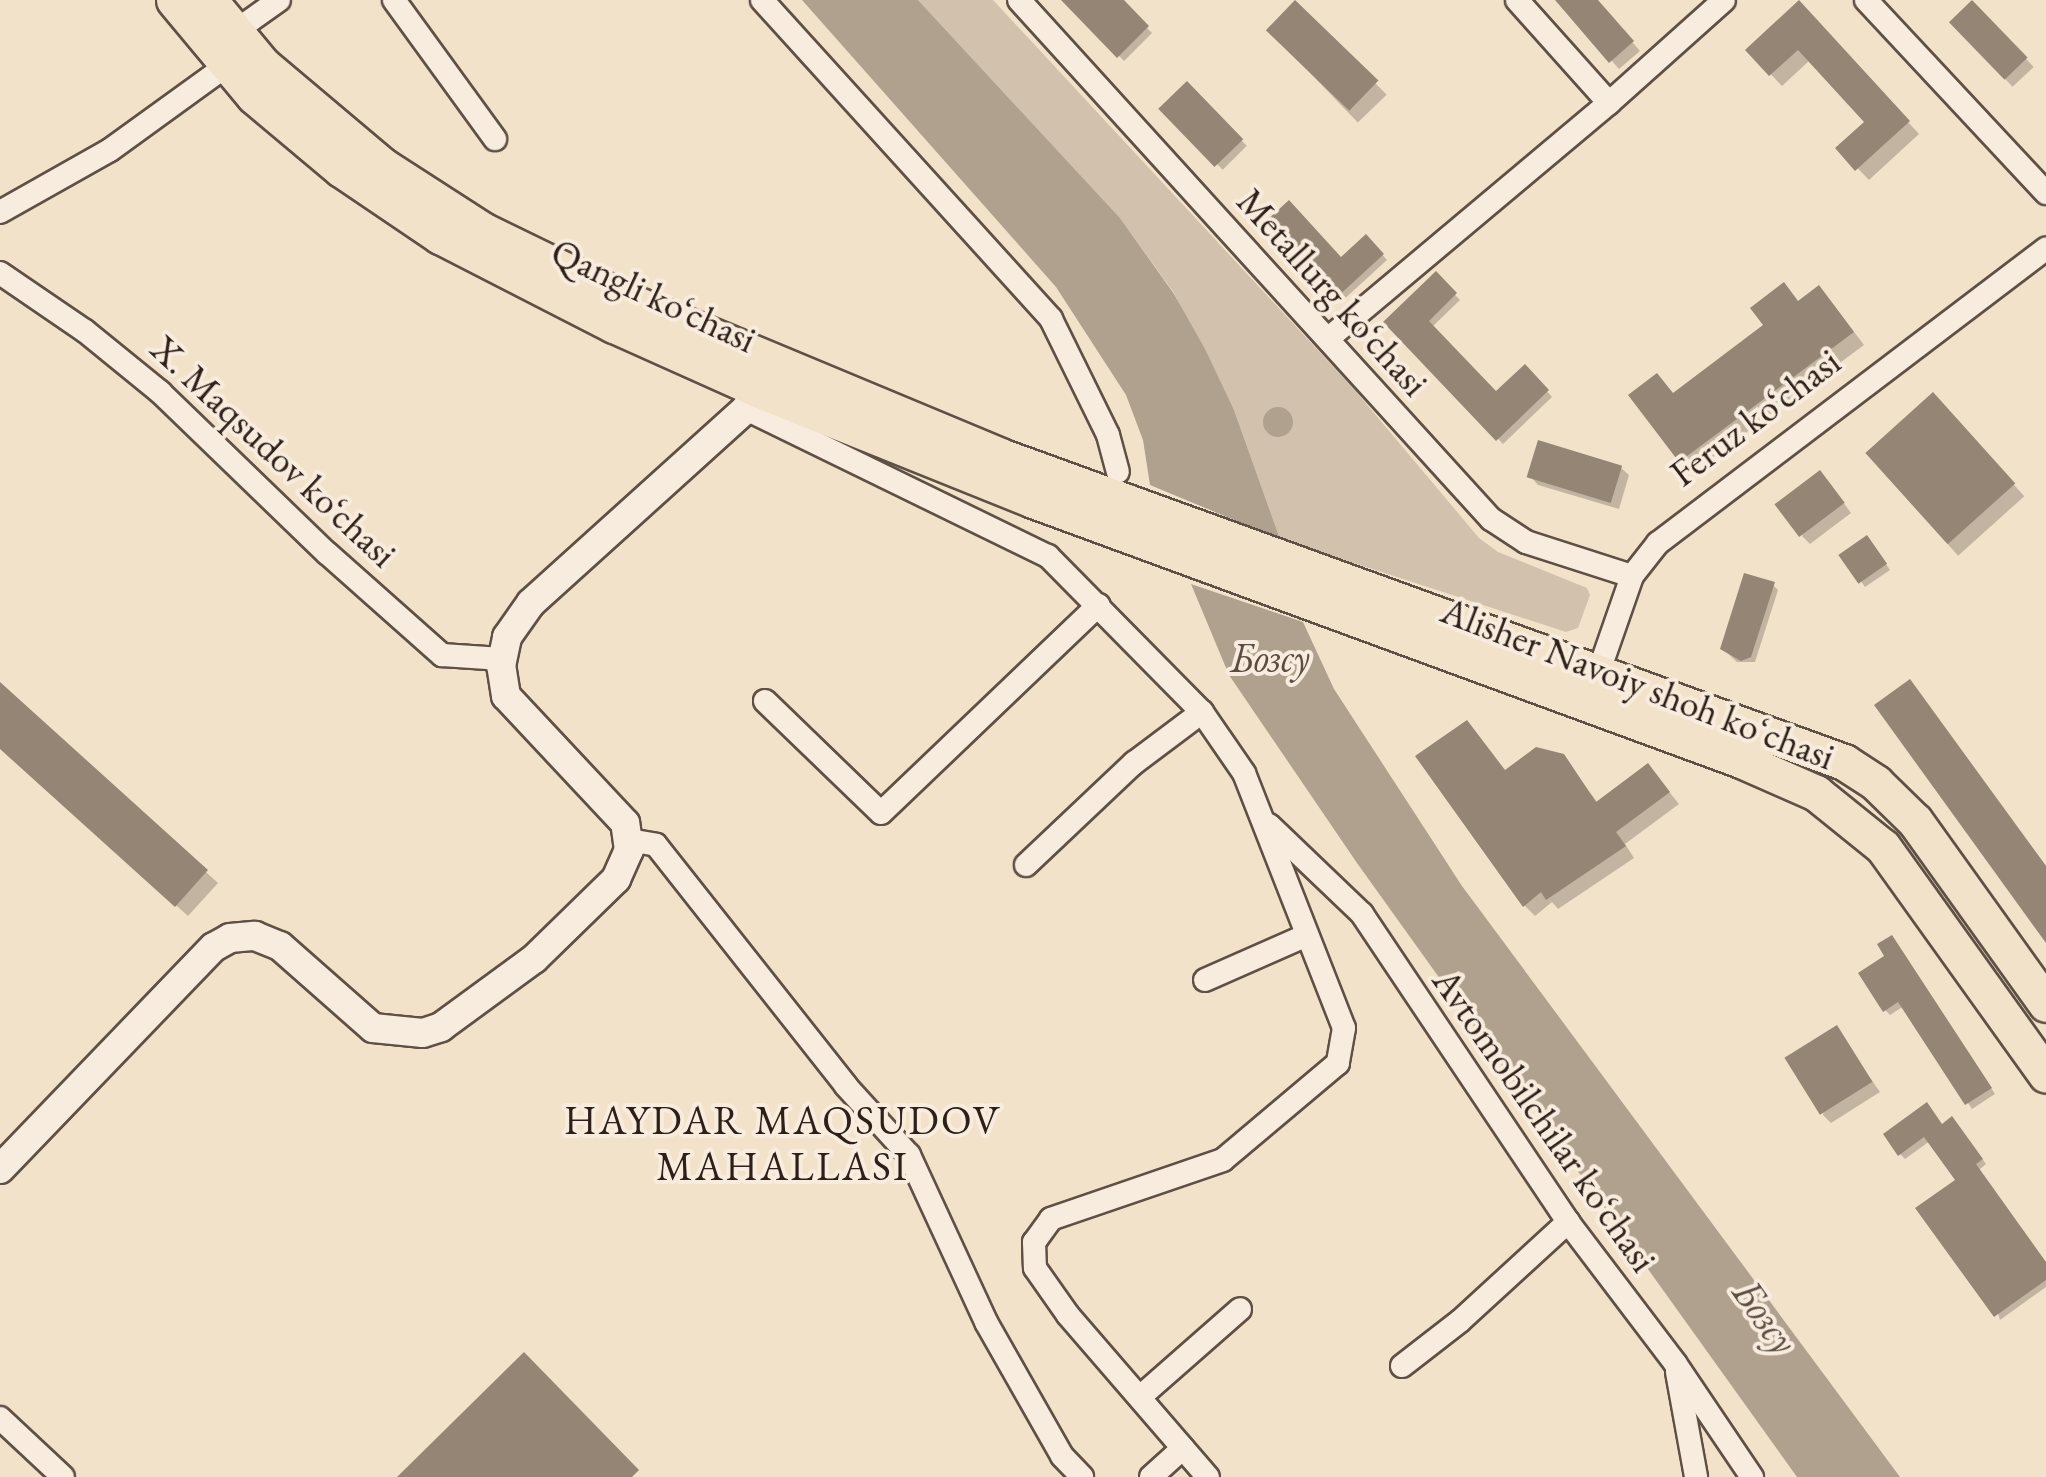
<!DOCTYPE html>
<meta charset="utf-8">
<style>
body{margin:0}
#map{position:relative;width:2046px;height:1477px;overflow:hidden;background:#f3e2ca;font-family:"EB Garamond",serif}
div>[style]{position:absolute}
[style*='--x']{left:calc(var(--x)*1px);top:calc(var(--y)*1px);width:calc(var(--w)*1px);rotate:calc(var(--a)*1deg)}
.green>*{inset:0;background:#d2c1ac}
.water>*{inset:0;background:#b0a08e}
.round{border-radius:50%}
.shadow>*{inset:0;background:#0003;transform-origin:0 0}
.building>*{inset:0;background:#948575;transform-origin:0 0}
.roads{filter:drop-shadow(2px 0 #5f5045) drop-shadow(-2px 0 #5f5045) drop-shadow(0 2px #5f5045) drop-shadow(0 -2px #5f5045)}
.minor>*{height:22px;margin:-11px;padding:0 11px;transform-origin:11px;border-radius:11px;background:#f7ecdd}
.tertiary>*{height:28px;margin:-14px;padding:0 14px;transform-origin:14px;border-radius:14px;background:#f7ecdd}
.primary>*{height:35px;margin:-17.5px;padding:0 17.5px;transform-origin:17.5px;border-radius:17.5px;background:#f3e2ca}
span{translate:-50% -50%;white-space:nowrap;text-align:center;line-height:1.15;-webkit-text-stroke:8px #f7ecdd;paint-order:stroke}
.street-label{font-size:38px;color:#2e2019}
.water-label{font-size:40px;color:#5c4d42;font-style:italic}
.neighbourhood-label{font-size:40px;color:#2e2019;letter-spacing:2.5px}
</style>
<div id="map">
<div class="green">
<i style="clip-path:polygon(918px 0,993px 0,1353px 388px,1479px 538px,1498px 552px,1587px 588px,1590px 595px,1578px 628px,1566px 632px,1280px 539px,1234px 410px,1174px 293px,1120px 218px)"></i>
</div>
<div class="water">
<i style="clip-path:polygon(802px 0,918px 0,1120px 218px,1174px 294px,1205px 349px,1234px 410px,1280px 539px,1150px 485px,1143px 440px,1126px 395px,1056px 287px)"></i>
<i class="round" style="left:1263px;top:407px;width:30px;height:30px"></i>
<i style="clip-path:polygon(1191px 584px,1303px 622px,1334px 689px,1462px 886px,1900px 1477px,1797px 1477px,1357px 863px,1229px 675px)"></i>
</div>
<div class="shadow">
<i style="clip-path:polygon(1065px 0,1120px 0,1152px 33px,1124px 61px)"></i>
<i style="clip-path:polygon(1559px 0,1596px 0,1640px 51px,1619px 69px)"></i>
<i style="left:1297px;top:2px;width:129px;height:40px;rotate:46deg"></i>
<i style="left:1973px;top:2px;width:89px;height:29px;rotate:47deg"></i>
<i style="clip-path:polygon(1810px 15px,1919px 134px,1869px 180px,1838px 148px,1867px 122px,1810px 60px,1782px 86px,1748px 50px)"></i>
<i style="left:1186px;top:85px;width:86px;height:34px;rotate:45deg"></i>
<i style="clip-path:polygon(1268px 222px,1341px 260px,1366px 237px,1387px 260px,1341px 302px)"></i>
<i style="clip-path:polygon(1436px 275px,1460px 300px,1432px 327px,1496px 394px,1525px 367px,1552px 397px,1503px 444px,1387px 322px)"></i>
<i style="clip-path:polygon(1830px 300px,1864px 345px,1693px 472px,1632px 395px,1674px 395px,1800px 303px)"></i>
<i style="left:1944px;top:407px;width:120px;height:89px;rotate:48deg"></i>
<i style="clip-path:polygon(1620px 467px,1629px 475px,1619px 509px,1538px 485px,1530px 476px)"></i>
<i style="clip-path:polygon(1828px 481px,1851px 513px,1810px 544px,1802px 536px)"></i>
<i style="clip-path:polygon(1872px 543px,1890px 570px,1865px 587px,1842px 555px)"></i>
<i style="clip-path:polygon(1773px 585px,1778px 590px,1755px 662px,1737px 662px,1723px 649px)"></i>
<i style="clip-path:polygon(1910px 682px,2046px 866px,2046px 939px)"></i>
<i style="clip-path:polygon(0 685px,218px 883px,188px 916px,0 747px)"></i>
<i style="clip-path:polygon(1467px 723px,1506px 772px,1563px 757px,1598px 803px,1648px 766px,1679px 804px,1625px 844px,1634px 858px,1558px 909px,1552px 902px,1535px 916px,1525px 906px)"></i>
<i style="clip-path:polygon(1896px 943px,1995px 1094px,1972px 1109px,1904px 1006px,1890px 1015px,1885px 1010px,1888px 957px)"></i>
<i style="clip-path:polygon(1836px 1029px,1880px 1092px,1831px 1123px,1823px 1115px)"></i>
<i style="clip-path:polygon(1927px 1106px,1943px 1126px,1957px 1124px,1986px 1164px,1979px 1170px,2046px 1264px,2046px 1287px,2000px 1320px,1959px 1180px,1930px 1141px,1905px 1159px,1900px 1154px)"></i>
</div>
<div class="building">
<i style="clip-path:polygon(1061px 0,1124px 0,1149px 26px,1117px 58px)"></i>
<i style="left:1295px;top:0;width:116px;height:42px;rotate:44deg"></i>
<i style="clip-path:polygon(1555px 0,1598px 0,1634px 41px,1609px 63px)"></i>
<i style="clip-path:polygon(1799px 0,1910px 121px,1855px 171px,1835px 148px,1864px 122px,1798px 50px,1769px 76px,1745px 50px)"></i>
<i style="left:1972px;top:0;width:80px;height:32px;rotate:46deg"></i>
<i style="left:1187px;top:81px;width:81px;height:40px;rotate:46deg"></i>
<i style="clip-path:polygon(1289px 200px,1341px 257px,1366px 234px,1384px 254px,1335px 299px,1265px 222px)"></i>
<i style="clip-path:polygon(1436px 271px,1457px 293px,1429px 321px,1496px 391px,1525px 364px,1549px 390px,1496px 441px,1383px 322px)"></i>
<i style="clip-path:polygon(1784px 282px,1798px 301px,1819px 285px,1854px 332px,1679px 462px,1628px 395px,1657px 373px,1673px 393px,1763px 325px,1750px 308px)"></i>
<i style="left:1933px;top:392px;width:123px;height:91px;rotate:48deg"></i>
<i style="left:1538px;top:440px;width:88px;height:39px;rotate:17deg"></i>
<i style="left:1820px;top:470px;width:41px;height:57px;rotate:53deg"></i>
<i style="left:1867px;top:535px;width:35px;height:35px;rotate:55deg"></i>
<i style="clip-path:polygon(1744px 573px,1775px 582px,1751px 657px,1741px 661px,1720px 649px)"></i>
<i style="clip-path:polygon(1910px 679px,2046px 866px,2046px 943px,1874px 705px)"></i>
<i style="clip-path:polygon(0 682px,208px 870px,175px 907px,0 749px)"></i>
<i style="clip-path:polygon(1467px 720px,1505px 770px,1536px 747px,1564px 754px,1596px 802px,1648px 763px,1670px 792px,1616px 832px,1626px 846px,1546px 900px,1541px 892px,1523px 907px,1415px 756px)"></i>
<i style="clip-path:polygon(1892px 935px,1992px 1088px,1965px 1105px,1898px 1002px,1883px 1012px,1858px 973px,1884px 956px,1877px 944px)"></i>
<i style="left:1837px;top:1025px;width:67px;height:62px;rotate:58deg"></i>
<i style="clip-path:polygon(1927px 1102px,1942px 1124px,1952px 1116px,1983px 1159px,1976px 1164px,2046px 1262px,2046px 1280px,1994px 1317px,1915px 1208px,1955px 1180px,1924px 1137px,1898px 1156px,1883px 1134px)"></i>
<i style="clip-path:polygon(524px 1352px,639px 1470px,632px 1477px,397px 1477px)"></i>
</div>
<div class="roads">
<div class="minor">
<i style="--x:394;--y:0;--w:172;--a:54"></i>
<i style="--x:762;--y:0;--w:430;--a:47.8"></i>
<i style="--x:1051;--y:319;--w:129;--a:63.8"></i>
<i style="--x:1108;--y:435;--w:38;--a:75"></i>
<i style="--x:1019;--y:0;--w:702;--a:47.72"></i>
<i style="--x:1491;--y:519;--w:42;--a:33.3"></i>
<i style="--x:1526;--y:542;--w:111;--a:17.8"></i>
<i style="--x:1517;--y:0;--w:138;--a:48.2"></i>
<i style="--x:1866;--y:0;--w:264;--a:47"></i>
<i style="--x:234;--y:32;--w:55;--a:-35.4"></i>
<i style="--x:0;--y:212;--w:126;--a:-29.4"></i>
<i style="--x:110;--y:150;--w:143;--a:-35.9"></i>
<i style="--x:0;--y:273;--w:103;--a:34.3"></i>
<i style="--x:85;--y:331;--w:97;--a:39.1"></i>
<i style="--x:160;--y:392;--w:232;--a:44"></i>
<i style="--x:327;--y:553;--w:154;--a:41.6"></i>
<i style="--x:442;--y:655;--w:60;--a:3.8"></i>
<i style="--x:1330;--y:337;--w:364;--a:-40"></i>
<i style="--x:1609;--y:103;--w:154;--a:-41.8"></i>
<i style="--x:746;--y:409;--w:336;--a:26"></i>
<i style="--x:1048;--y:556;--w:219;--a:45.4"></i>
<i style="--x:1202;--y:712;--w:74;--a:55.5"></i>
<i style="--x:1244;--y:773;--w:274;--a:68.6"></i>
<i style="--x:1344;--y:1028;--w:36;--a:100"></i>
<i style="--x:1338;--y:1063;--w:150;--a:139.9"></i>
<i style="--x:1223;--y:1160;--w:182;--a:161.1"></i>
<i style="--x:1051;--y:1219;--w:29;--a:126"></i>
<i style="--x:1034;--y:1242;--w:26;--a:88"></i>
<i style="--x:1035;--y:1268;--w:57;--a:54.9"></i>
<i style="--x:1068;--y:1315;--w:214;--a:49.2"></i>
<i style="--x:1599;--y:671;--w:101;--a:-70.8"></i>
<i style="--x:1632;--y:576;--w:42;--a:-51.8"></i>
<i style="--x:1658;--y:543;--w:487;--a:-37.2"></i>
<i style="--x:765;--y:701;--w:161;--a:44"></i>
<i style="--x:881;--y:813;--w:301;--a:-43.7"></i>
<i style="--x:1269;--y:825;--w:129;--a:43.7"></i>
<i style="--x:1362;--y:914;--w:371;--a:56.2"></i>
<i style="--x:1568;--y:1222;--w:177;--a:52.8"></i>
<i style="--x:1675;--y:1363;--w:138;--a:56"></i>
<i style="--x:629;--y:840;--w:27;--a:10"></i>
<i style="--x:656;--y:845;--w:307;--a:51.7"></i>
<i style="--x:846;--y:1086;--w:93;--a:47.6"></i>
<i style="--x:909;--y:1155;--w:184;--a:65.2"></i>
<i style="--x:986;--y:1322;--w:154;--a:60.4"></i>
<i style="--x:1062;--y:1456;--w:29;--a:46"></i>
<i style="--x:1026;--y:865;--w:149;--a:-43.4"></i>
<i style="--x:1134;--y:763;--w:85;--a:-36.9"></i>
<i style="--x:1205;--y:980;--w:111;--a:-23.8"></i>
<i style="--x:1402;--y:1366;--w:73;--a:-37.8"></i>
<i style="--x:1460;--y:1321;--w:147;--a:-42.5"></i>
<i style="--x:1677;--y:1372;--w:107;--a:79.7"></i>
<i style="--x:1140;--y:1397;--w:133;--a:-41.3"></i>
<i style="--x:0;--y:1418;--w:86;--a:43.1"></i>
<i style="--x:1151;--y:1477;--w:43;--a:-42.2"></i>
</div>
<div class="tertiary">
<i style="--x:0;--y:1169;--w:308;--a:-46.1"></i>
<i style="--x:214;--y:947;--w:18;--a:-29"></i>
<i style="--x:230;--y:938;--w:25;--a:-5"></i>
<i style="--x:255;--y:936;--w:27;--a:22"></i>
<i style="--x:280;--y:946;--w:124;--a:41.4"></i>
<i style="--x:373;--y:1028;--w:50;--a:5.7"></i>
<i style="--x:423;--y:1033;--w:19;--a:-18"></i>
<i style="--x:441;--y:1027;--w:115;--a:-36.2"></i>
<i style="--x:534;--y:959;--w:115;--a:-44.3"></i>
<i style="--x:616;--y:879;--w:32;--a:-66"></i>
<i style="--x:629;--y:850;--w:27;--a:-98"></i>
<i style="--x:625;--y:823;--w:174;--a:-133.1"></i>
<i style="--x:506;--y:696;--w:30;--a:-99"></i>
<i style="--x:501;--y:666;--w:30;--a:-78"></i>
<i style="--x:507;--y:637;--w:42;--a:-54.8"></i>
<i style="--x:531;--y:603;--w:290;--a:-42.1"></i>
<i style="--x:746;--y:409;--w:23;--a:-61"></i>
</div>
<div class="primary">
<i style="--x:174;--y:0;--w:125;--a:50.2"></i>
<i style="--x:254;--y:96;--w:114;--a:40"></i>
<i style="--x:341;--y:169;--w:120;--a:34.1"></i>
<i style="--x:440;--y:236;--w:195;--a:27.1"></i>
<i style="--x:614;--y:325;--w:157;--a:24.1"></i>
<i style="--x:757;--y:389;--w:297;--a:21.9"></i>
<i style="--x:1033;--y:500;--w:754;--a:20.16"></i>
<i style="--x:1741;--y:760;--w:82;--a:23.7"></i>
<i style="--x:1816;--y:793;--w:86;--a:38.9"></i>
<i style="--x:1883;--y:847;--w:280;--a:54.4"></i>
<i style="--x:209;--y:0;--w:85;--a:50.3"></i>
<i style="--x:263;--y:65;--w:157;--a:40.1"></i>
<i style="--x:383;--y:166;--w:120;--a:32.8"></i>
<i style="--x:484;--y:231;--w:158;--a:25.9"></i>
<i style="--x:626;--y:300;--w:405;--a:22.6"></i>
<i style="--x:1000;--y:456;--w:898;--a:19.93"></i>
<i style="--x:1844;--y:762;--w:38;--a:33"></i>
<i style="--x:1876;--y:783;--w:54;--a:44.3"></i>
<i style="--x:1915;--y:821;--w:225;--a:54.4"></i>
</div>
</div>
<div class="street-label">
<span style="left:1333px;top:292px;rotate:48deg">Metallurg ko‘chasi</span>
<span style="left:654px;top:295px;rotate:25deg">Qangli ko‘chasi</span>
<span style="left:1755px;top:417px;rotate:-37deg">Feruz ko‘chasi</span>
<span style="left:274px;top:451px;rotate:43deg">X. Maqsudov ko‘chasi</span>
<span style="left:1638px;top:683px;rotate:21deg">Alisher Navoiy shoh koʻchasi</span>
<span style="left:1545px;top:1120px;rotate:55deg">Avtomobilchilar ko‘chasi</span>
</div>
<div class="water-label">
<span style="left:1270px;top:657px">Бозсу</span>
<span style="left:1766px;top:1316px;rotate:55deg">Бозсу</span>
</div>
<div class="neighbourhood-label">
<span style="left:783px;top:1143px">HAYDAR MAQSUDOV<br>MAHALLASI</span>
</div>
</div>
